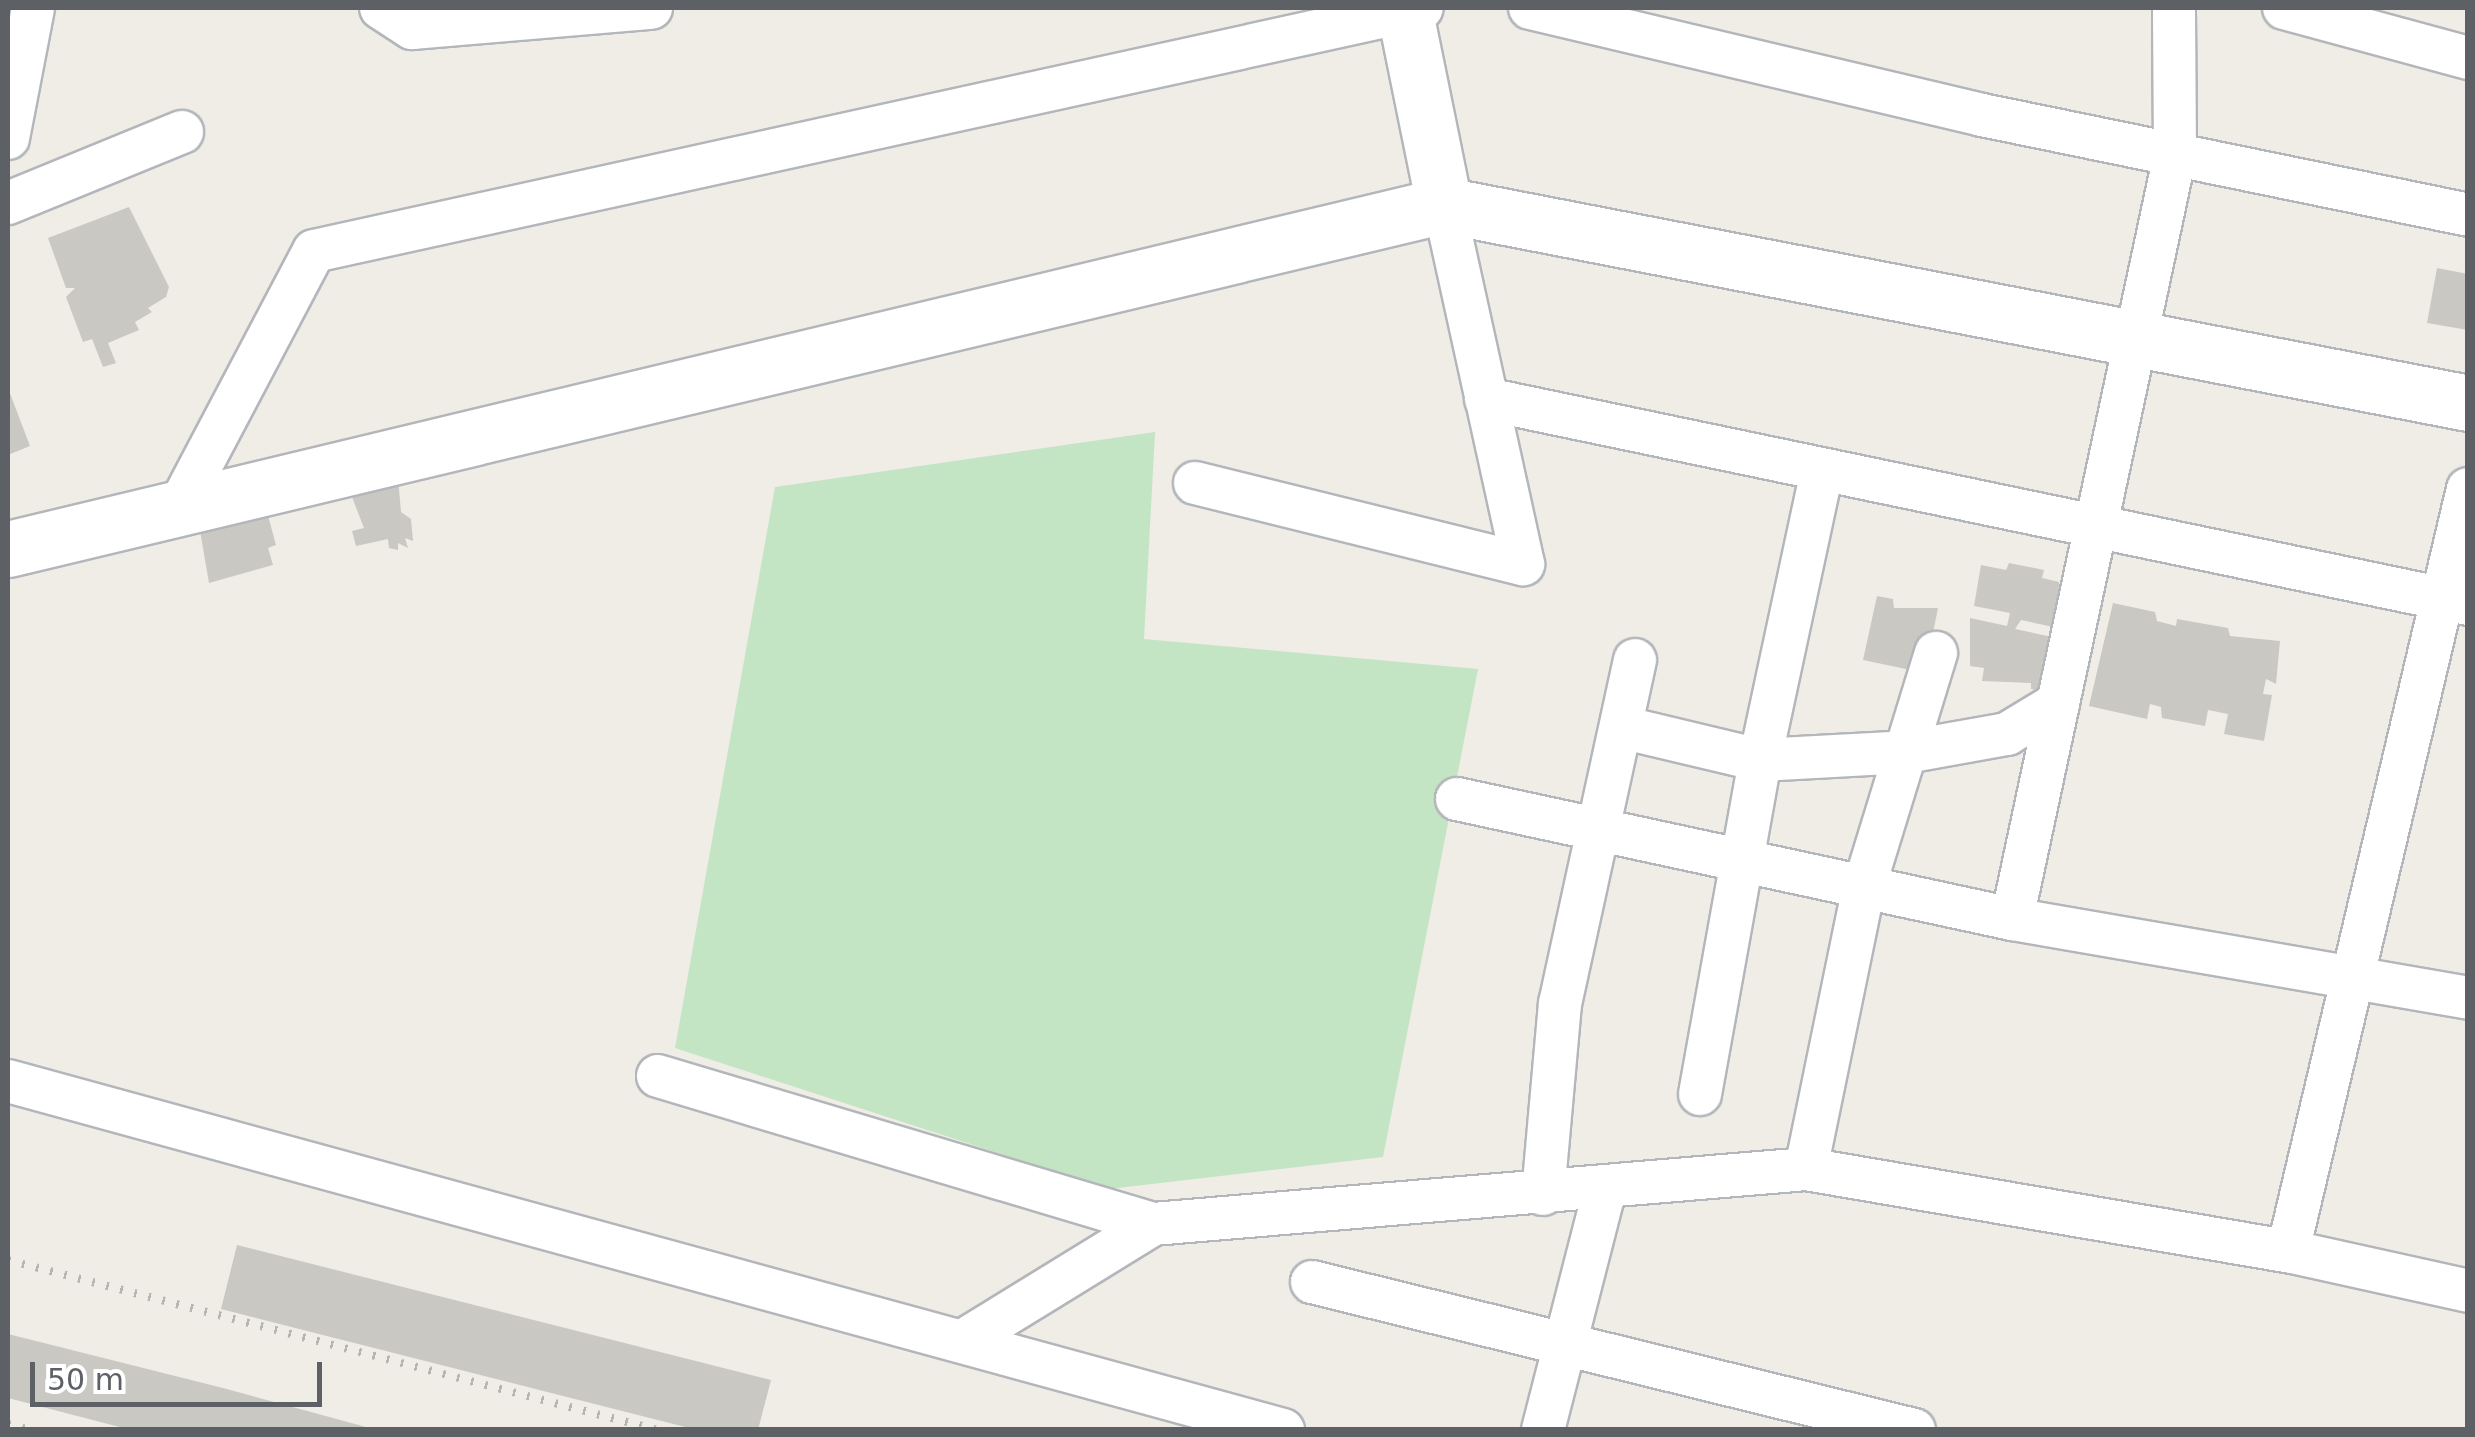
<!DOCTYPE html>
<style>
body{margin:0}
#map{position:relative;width:2475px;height:1437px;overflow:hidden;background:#efede6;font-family:"DejaVu Sans",sans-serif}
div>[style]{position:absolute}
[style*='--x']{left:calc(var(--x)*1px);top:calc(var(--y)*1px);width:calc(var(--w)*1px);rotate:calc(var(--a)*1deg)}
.green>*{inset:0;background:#c3e5c4}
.building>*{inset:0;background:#cac8c2}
.roads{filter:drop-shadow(2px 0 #b3b6ba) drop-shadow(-2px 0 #b3b6ba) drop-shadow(0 2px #b3b6ba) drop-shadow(0 -2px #b3b6ba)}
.minor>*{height:42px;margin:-21px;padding:0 21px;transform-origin:21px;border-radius:21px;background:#fff}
.tertiary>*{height:55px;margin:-27.5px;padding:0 27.5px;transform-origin:27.5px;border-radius:27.5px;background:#fff}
.rail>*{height:8px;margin-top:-4px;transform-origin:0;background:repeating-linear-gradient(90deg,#b4b5b5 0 2.5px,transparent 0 14.5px)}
span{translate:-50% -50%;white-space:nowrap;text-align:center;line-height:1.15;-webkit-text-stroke:9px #fff;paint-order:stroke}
.frame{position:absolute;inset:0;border:10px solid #5d6165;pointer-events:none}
.scale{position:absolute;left:30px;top:1362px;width:292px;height:45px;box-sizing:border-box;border:5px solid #5d6165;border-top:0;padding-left:12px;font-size:30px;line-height:35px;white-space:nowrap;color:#5d6165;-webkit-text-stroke:8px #fff;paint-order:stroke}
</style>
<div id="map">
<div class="green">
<i style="clip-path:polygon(1155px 432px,1144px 639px,1478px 669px,1383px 1157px,1109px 1189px,675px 1048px,775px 487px)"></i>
</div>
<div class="building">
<i style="clip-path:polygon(129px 207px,169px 287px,166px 297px,148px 308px,152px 312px,135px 322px,139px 330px,108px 343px,116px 363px,103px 367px,92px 339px,83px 342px,66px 297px,75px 288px,66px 288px,48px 238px)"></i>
<i style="clip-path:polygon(2437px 268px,2468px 274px,2468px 330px,2427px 323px)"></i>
<i style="clip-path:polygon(8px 388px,30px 446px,8px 455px)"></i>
<i style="clip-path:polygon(397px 467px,401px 512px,411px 519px,413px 541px,405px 538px,408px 548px,398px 543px,398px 550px,389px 548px,388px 539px,356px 546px,352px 531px,364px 528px,345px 479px)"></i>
<i style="clip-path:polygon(267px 512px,276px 545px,268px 548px,273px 565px,209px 583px,200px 531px)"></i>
<i style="clip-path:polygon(2009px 563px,2044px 570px,2042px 578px,2059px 582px,2058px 628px,2021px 620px,2015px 629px,2057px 638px,2051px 662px,2043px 660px,2043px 691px,2031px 689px,2031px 683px,1982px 681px,1984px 668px,1970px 666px,1970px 618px,2007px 626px,2010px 613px,1974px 606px,1981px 565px,2006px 570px)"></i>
<i style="clip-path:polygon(1877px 596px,1893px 599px,1894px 608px,1938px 608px,1925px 673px,1863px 660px)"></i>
<i style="clip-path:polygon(2113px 603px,2155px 612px,2157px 621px,2176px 626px,2177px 619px,2228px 628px,2230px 636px,2280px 641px,2276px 684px,2266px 679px,2263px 694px,2272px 695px,2264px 741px,2224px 734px,2228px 714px,2208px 710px,2205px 726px,2162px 718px,2161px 707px,2150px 704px,2147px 719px,2089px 706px)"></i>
<i style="clip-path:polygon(237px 1245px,771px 1380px,758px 1430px,697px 1430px,221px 1309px)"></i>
<i style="clip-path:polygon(8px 1334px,223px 1388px,377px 1430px,131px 1430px,8px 1398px)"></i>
</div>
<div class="roads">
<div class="minor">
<i style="--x:381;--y:8;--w:37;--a:33"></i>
<i style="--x:412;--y:28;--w:240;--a:-4.8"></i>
<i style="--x:1530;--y:8;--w:464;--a:13.3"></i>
<i style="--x:1982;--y:115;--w:496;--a:11.6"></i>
<i style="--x:2284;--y:8;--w:191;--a:15.2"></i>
<i style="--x:8;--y:138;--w:132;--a:-79.1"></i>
<i style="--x:8;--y:203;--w:188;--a:-22.2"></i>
<i style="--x:1486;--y:399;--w:1003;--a:11.79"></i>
<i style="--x:1195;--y:483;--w:338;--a:13.9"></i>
<i style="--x:1523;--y:564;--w:368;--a:-102.4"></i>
<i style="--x:179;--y:507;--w:289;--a:-62.2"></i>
<i style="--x:314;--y:251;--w:1134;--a:-12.37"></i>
<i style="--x:1621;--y:727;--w:143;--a:13.4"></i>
<i style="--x:1760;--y:760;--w:146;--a:-3.1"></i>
<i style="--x:1906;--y:752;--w:103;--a:-10.1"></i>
<i style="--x:2007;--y:734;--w:60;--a:-31.3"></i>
<i style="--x:1457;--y:799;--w:568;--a:12.2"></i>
<i style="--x:2012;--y:919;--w:463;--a:9.8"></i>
<i style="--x:2012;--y:919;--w:781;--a:-77.96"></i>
<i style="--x:2175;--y:155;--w:147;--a:-90.4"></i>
<i style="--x:658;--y:1076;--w:517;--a:16.65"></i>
<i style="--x:8;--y:1081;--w:1322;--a:15.31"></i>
<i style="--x:1700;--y:1094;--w:339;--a:-79.8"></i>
<i style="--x:1760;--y:760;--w:295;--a:-77.9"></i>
<i style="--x:1806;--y:1169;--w:288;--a:-78.4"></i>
<i style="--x:1864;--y:887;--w:245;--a:-72.9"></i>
<i style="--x:1543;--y:1194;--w:191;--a:-84.9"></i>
<i style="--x:1560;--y:1004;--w:352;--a:-77.7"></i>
<i style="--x:2288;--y:1251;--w:783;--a:-76.71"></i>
<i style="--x:1312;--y:1282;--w:620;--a:13.81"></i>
<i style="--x:963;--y:1341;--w:223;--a:-31.6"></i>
<i style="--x:1153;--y:1224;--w:655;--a:-4.81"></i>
<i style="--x:1806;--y:1169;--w:489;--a:9.7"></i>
<i style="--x:2288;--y:1251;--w:184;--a:12.5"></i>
<i style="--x:1543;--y:1430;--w:249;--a:-75.6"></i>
</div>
<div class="tertiary">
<i style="--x:1404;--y:8;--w:201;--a:78.5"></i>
<i style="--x:8;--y:549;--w:1477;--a:-13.47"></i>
<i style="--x:1444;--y:205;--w:1043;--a:10.94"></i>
</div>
</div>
<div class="rail">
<i style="--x:8;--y:1260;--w:672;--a:14.66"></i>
<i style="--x:8;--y:1424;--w:23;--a:15"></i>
</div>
<div class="frame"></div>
<div class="scale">50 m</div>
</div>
